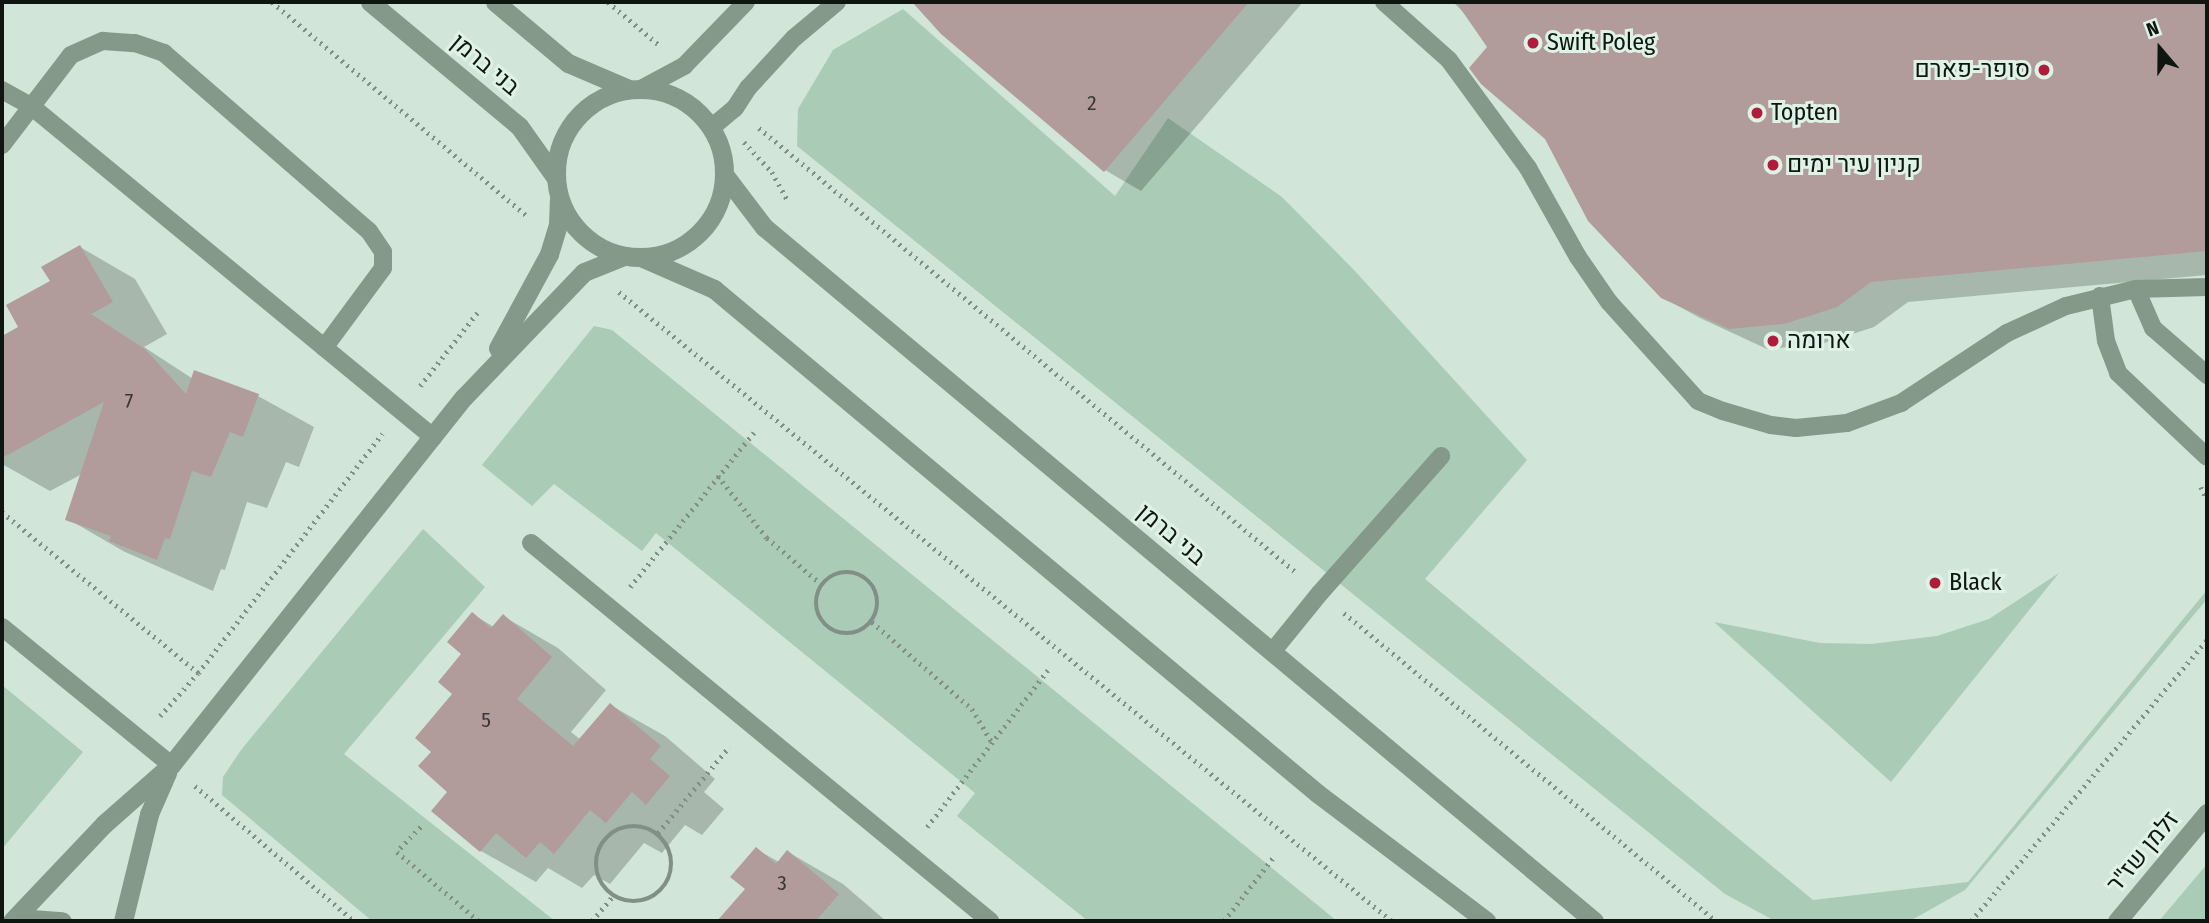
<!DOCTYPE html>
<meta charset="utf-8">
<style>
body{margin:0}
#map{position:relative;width:2209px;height:923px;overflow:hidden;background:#d1e5d8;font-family:"Fira Sans Condensed",Heebo,sans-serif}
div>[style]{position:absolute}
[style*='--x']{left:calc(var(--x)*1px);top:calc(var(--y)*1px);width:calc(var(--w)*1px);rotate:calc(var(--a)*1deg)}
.green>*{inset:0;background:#aacbb6}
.shadow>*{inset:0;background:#0003}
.building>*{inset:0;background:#b29b9b}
.path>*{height:4.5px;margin-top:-2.25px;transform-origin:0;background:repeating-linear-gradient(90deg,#818f86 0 2px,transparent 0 7px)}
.path>.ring{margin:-2.25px;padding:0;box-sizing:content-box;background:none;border:4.5px solid #818f86;border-radius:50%}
.service>*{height:18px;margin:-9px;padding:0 9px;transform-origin:9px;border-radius:9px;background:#85998b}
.minor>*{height:19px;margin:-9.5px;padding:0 9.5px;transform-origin:9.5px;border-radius:9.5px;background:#85998b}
.tertiary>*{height:19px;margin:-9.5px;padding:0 9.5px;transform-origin:9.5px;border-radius:9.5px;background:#85998b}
.tertiary>.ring{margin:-9.5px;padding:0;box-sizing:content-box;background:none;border:19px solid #85998b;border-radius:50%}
.dots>*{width:19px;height:19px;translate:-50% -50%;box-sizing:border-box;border:4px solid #def2e5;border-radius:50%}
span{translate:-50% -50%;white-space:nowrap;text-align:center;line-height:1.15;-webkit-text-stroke:6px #def2e5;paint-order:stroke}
.number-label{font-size:21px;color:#383634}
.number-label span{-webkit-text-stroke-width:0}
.poi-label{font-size:24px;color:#0f1511}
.left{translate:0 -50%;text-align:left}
.right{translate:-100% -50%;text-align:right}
.street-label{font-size:24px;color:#0f1511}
.frame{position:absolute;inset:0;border:4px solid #0f1511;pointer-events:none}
.north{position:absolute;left:2125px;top:14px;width:70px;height:70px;-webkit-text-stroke:5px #def2e5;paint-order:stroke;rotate:340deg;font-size:19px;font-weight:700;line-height:28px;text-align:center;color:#0f1511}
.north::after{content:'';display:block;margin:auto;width:24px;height:32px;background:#0f1511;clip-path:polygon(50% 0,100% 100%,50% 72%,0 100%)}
</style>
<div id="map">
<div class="green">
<i style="clip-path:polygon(903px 9px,1115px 196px,1168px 118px,1282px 197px,1354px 270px,1527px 460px,1425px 579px,1813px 900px,1968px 882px,2207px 590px,2207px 599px,1965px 890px,1910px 921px,1775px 921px,1725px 894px,797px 146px,798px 109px,833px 50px)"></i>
<i style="clip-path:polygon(594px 326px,612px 330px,1337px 921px,1088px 921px,957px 816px,975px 793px,656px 533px,642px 551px,554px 484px,532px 506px,482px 465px)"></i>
<i style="clip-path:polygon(423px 529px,485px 587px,344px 754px,555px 921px,372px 921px,222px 795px,223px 777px,241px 750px)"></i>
<i style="clip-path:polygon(2059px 573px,1891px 782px,1714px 622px,1820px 643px,1871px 644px,1937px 636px,1989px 619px)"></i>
<i style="clip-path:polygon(2px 685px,83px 752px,2px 849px)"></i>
<i style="clip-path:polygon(2207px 864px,2207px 916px,2203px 921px,2159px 921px)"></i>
</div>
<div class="shadow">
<i style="clip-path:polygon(914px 2px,1303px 2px,1141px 191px,1105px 170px,942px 33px)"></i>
<i style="clip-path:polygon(1453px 2px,2207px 2px,2207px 275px,1908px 302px,1874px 327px,1821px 344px,1767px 349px,1700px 318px,1662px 297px,1547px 138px,1471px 20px)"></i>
<i style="clip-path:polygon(80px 247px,135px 279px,167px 334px,144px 347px,193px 379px,258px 396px,314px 427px,299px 467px,286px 462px,267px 508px,247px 502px,225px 570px,221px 569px,213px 591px,123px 551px,68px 519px,82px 474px,50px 491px,2px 464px,2px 338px,20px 327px)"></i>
<i style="clip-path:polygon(472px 614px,494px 627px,503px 616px,558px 648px,606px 690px,571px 732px,581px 740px,610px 705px,665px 736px,715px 779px,704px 792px,724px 809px,702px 835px,685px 825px,662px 853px,644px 843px,610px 884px,594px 875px,582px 888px,548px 868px,536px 882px,481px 851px,433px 752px,454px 694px)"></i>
<i style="clip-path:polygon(756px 849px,779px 862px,788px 852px,843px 884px,886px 921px,726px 921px,722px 918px,748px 889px)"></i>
</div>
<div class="building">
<i style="clip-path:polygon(912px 2px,1249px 2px,1104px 172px,941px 34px)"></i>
<i style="clip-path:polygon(1456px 2px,2207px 2px,2207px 251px,1871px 282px,1837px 307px,1784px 324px,1729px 329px,1661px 298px,1588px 221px,1545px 139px,1481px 84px,1469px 68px,1487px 47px)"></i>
<i style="clip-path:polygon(80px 245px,113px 302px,91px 314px,145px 349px,186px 394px,194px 370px,259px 394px,243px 437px,230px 432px,211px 477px,192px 471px,170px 539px,165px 538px,157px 560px,109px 541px,111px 536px,65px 520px,104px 402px,2px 458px,2px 336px,18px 327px,6px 305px,50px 281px,41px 267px)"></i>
<i style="clip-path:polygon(472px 612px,491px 628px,503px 614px,552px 657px,517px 699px,573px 746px,610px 703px,661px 746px,650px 759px,670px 776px,646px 805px,632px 792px,606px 823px,590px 810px,554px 854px,540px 842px,526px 858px,496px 833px,480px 852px,431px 811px,447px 792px,418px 766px,431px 752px,415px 738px,452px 694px,438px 682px,461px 654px,447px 642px)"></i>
<i style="clip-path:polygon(756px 847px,776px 864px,787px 850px,839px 894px,816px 921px,717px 921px,745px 889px,730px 877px)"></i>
</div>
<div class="path">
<i style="--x:272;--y:2;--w:331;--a:40"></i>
<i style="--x:608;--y:2;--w:65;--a:40"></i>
<i style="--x:759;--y:128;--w:698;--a:39.6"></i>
<i style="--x:744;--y:142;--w:41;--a:47"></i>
<i style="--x:772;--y:172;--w:31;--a:61"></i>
<i style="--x:619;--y:292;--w:997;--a:39.14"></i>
<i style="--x:420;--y:386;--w:93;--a:-52"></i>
<i style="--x:718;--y:476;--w:79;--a:51.7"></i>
<i style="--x:767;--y:538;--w:71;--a:40.4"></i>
<i style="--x:2201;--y:487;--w:14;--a:65"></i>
<i style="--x:2;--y:512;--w:254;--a:39.3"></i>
<i class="ring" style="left:816px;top:572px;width:57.5px;height:57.5px"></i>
<i style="--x:630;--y:587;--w:198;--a:-51.3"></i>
<i style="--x:1344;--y:613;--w:483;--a:39.6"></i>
<i style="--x:872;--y:622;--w:133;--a:41"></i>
<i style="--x:972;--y:709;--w:39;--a:59"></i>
<i style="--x:160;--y:716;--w:57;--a:-48.5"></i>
<i style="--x:198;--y:673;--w:302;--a:-52.4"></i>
<i style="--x:195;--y:786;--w:209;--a:40.3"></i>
<i class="ring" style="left:596px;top:826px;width:71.5px;height:71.5px"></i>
<i style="--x:421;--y:827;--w:35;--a:134"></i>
<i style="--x:397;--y:852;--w:107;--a:40.1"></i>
<i style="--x:927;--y:827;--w:198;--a:-52.4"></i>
<i style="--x:658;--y:833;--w:112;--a:-50.5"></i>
<i style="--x:592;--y:921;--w:33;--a:-50"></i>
<i style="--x:1224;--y:921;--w:83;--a:-52.3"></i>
<i style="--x:1971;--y:921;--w:367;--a:-50"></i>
</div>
<div class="service">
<i style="--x:1384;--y:2;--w:87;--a:41.7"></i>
<i style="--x:1449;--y:60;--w:134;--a:53.8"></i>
<i style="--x:1528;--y:168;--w:102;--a:60.7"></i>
<i style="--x:1578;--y:257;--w:55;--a:55.4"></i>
<i style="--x:1609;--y:302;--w:133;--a:48"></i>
<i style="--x:1698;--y:401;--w:27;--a:22"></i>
<i style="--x:1723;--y:411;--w:50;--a:16.3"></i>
<i style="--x:1771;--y:425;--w:25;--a:7"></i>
<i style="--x:1796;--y:428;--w:51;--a:-5.6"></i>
<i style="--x:1847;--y:423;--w:58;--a:-20.3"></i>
<i style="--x:1901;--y:403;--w:127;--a:-33.4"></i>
<i style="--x:2007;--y:333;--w:65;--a:-24.6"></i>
<i style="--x:2066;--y:306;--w:72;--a:-13.7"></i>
<i style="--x:2136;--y:289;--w:71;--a:-1.6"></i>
<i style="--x:643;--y:88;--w:47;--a:-28.2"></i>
<i style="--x:684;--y:66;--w:89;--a:-45.9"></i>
<i style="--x:2;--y:90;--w:33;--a:29"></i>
<i style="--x:31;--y:106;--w:521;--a:39.47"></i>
<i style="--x:711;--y:128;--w:31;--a:-40"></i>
<i style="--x:735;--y:108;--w:24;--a:-57"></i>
<i style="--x:748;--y:88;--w:68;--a:-47.4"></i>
<i style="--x:794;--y:38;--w:56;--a:-39.9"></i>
<i style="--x:2;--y:145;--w:113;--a:-52.5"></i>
<i style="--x:71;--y:55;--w:35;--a:-24"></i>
<i style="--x:103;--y:41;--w:32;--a:4"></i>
<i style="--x:135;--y:43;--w:31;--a:19"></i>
<i style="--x:164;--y:53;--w:271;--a:41"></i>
<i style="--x:369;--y:231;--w:25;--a:56"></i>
<i style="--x:383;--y:252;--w:16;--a:90"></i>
<i style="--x:383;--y:268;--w:99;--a:126.4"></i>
<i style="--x:2136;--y:289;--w:43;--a:66.4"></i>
<i style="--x:2153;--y:328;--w:72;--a:41"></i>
<i style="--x:2100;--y:296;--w:45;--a:82.4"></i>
<i style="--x:2106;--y:341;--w:34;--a:69"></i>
<i style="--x:2118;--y:373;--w:122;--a:43.3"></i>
<i style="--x:531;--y:543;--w:595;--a:39.47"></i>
<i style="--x:2;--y:627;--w:218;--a:39.2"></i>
<i style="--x:1272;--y:652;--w:76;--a:-50.9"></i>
<i style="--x:1320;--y:593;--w:183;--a:-48.5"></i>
</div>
<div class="minor">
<i style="--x:498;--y:348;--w:107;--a:-61.5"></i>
<i style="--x:549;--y:254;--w:30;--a:-73"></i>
<i style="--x:558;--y:225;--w:26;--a:-88"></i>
<i style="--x:12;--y:921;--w:134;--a:-46.5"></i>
<i style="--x:104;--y:824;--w:89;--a:-41.4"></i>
<i style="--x:171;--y:765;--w:470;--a:-51.5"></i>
<i style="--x:464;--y:397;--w:173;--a:-46.2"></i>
<i style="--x:584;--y:272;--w:43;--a:-21.8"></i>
<i style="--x:23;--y:921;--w:8;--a:-14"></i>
<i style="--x:31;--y:919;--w:31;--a:4"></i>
<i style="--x:123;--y:921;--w:110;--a:-76.3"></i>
<i style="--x:149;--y:814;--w:45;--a:-66.3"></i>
</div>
<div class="tertiary">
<i style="--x:370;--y:2;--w:194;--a:39.8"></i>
<i style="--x:519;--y:126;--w:64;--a:54.6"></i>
<i style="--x:495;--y:2;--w:95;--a:39.9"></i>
<i style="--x:568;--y:63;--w:66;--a:23.1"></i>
<i class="ring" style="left:556px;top:89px;width:149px;height:149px"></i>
<i style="--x:726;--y:177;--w:63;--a:52.8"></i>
<i style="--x:764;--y:227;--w:1082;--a:39.9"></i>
<i style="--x:643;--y:258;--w:77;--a:23.6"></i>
<i style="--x:714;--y:289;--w:786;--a:39.89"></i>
<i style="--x:1317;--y:793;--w:212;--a:37.1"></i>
<i style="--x:2117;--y:921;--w:141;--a:-50.2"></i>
</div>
<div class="dots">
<i style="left:1533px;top:43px;background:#b01d3c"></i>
<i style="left:2044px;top:70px;background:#b01d3c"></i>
<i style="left:1757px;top:113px;background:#b01d3c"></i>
<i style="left:1773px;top:165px;background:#b01d3c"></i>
<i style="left:1773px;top:341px;background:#b01d3c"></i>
<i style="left:1935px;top:583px;background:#b01d3c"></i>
</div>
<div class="number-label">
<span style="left:1092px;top:103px">2</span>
<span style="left:129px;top:401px">7</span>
<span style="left:486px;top:720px">5</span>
<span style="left:782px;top:883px">3</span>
</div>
<div class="poi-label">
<span class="left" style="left:1547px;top:43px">Swift Poleg</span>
<span class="right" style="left:2030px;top:70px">סופר-פארם</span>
<span class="left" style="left:1771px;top:113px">Topten</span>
<span class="left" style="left:1787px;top:165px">קניון עיר ימים</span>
<span class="left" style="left:1787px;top:341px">ארומה</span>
<span class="left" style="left:1949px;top:583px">Black</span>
</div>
<div class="street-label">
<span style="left:485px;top:65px;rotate:40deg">בני ברמן</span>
<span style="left:1171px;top:535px;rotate:40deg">בני ברמן</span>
<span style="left:2143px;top:852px;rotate:-50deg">זלמן שז"ר</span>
</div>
<div class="frame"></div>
<div class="north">N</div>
</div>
